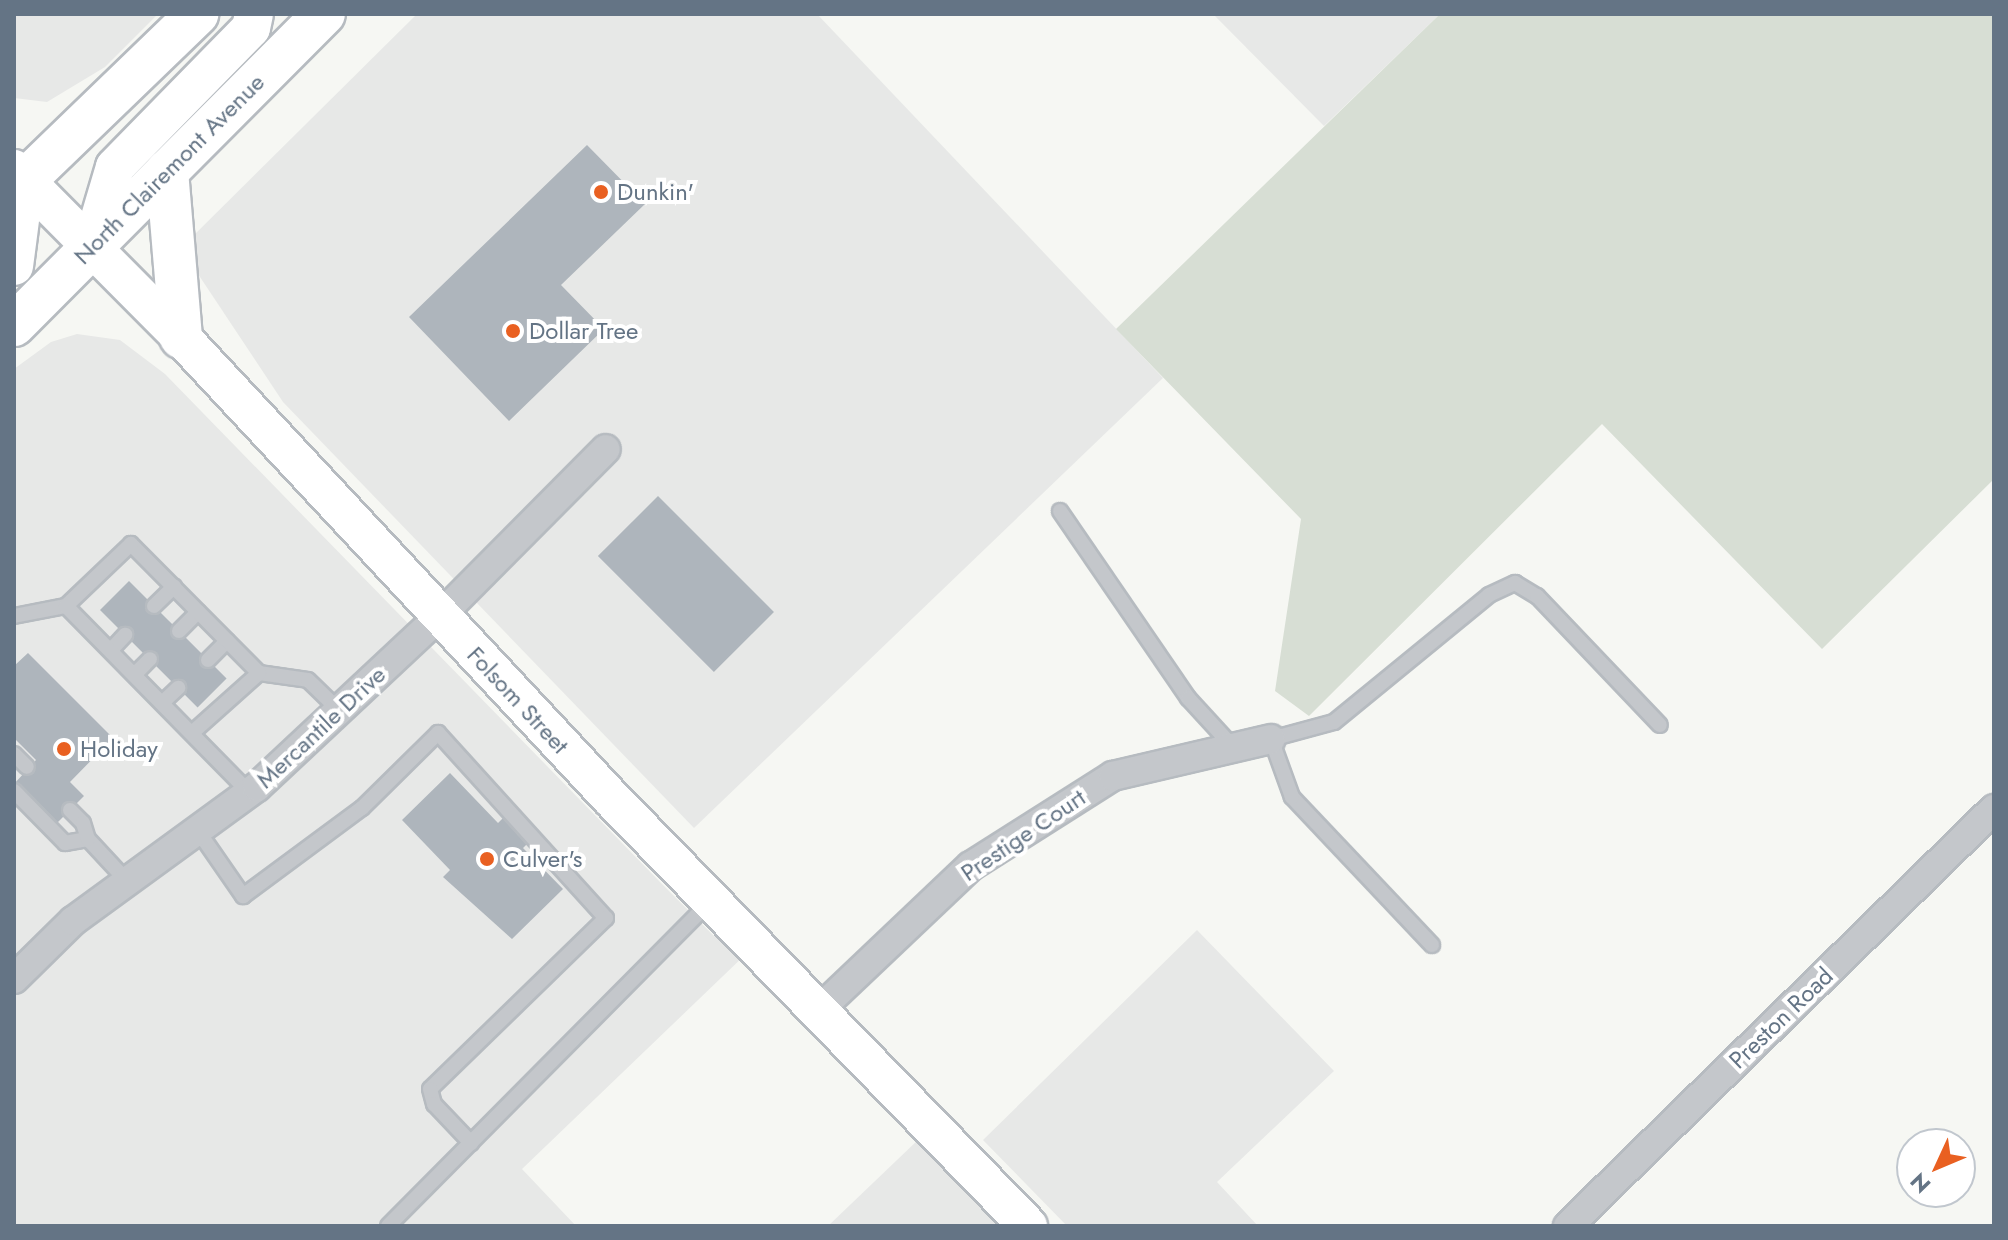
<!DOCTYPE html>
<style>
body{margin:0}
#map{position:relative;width:2008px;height:1240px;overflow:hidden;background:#f6f7f3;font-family:Jost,sans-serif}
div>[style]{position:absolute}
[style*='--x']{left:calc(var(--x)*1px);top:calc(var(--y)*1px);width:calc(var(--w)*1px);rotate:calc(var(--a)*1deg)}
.built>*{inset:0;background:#e7e8e7}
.green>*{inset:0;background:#d7ded4}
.building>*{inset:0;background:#aeb5bc;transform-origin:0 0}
.roads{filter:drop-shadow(2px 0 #b6bbc0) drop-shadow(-2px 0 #b6bbc0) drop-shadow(0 2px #b6bbc0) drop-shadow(0 -2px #b6bbc0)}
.lane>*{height:14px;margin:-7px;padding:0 7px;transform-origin:7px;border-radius:7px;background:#c4c7cb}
.street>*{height:28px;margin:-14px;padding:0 14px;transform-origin:14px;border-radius:14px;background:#c4c7cb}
.secondary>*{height:38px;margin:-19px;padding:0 19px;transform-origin:19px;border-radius:19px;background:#fff}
.primary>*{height:42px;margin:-21px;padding:0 21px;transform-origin:21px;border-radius:21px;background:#fff}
.dots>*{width:22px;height:22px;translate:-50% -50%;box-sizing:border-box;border:4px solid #fff;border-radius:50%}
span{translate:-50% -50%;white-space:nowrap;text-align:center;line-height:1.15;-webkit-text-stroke:8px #fff;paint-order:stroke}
.street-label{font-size:24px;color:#647485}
.poi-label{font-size:24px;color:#647485}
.left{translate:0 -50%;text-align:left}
.frame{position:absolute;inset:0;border:16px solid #647485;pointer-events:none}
.north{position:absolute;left:1896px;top:1128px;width:80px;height:80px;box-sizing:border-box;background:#fff;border:2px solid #c1c7ce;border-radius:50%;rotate:226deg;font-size:22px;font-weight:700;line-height:32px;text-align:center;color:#647485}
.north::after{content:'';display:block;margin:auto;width:28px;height:36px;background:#e96021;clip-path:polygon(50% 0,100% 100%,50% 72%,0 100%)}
</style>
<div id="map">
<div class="built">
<i style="clip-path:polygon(14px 14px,158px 14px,105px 67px,47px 102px,14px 98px)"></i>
<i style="clip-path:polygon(417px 14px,817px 14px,1163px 378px,694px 828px,283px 402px,198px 274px,186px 243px)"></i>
<i style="clip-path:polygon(1213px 14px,1440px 14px,1324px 126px)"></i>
<i style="clip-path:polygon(77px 334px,120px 340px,165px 374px,660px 882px,714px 936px,747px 953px,522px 1169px,576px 1226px,14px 1226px,14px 369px,51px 342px)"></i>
<i style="clip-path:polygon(1197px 930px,1334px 1071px,1217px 1182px,1258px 1226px,1067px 1226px,983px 1140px)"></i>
<i style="clip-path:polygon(920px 1138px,1008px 1226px,828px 1226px)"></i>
</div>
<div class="green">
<i style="clip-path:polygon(1440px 14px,1994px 14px,1994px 479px,1822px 649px,1602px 424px,1309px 716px,1275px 691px,1301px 519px,1116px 329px)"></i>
</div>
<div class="building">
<i style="clip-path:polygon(587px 145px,645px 204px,561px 285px,604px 329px,509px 421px,409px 317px)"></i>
<i style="left:658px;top:496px;width:164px;height:85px;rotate:45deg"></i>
<i style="left:129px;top:581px;width:138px;height:41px;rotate:45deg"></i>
<i style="clip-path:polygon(28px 653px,113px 738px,70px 782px,84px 796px,55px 825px,14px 784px,36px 760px,14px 738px,14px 666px)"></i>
<i style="clip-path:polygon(450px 773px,498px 823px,503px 818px,528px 843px,523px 848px,563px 889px,512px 939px,443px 877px,450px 870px,402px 820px)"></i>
</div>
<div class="roads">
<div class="lane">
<i style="--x:1060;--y:511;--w:227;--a:55.6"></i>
<i style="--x:1188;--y:698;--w:67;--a:47.4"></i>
<i style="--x:154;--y:606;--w:28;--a:-44"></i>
<i style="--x:14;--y:616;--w:53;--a:-10.9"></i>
<i style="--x:179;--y:631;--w:27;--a:-45"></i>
<i style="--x:111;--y:650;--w:21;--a:-47"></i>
<i style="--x:208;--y:660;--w:27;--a:-45"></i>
<i style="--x:259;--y:673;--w:49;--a:8.1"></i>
<i style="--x:308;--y:680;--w:43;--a:44.1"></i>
<i style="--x:135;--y:674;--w:21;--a:-45"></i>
<i style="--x:163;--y:702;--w:21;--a:-43"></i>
<i style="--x:193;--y:732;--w:89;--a:-41.8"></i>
<i style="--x:259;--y:673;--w:182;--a:-134.8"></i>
<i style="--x:131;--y:544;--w:90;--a:136.4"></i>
<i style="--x:66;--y:606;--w:261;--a:45.5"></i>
<i style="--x:14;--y:754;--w:18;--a:45"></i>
<i style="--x:14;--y:791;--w:73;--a:45.6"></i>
<i style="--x:65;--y:843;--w:23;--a:-10"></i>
<i style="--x:88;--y:839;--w:56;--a:47.2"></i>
<i style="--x:70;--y:810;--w:18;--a:45"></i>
<i style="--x:83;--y:823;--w:17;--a:73"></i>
<i style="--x:196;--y:828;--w:83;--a:55.3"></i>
<i style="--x:243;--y:896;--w:148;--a:-36.5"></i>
<i style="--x:362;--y:808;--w:107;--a:-44.6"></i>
<i style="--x:438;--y:733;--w:250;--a:47.8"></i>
<i style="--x:606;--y:918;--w:245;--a:135.8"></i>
<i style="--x:430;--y:1089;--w:16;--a:75"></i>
<i style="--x:434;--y:1104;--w:54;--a:46.5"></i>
<i style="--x:1432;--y:945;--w:204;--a:-133.4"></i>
<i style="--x:1292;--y:797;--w:62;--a:-109.9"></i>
<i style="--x:1271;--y:739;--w:65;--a:-15.1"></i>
<i style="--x:1334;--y:722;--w:200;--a:-39.3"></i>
<i style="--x:1489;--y:595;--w:29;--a:-25"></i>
<i style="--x:1515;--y:583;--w:26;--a:31"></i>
<i style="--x:1537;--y:596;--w:178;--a:46.4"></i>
<i style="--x:388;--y:1226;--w:458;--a:-45.2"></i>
</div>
<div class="street">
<i style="--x:14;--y:979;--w:83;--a:-44.5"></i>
<i style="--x:73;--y:921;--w:228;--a:-36.1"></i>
<i style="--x:257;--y:787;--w:250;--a:-43.1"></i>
<i style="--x:440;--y:616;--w:235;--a:-45.2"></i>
<i style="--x:819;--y:1010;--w:209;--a:-43.5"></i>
<i style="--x:971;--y:866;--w:168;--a:-32.4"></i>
<i style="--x:1113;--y:776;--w:162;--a:-13.2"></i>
<i style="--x:1568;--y:1226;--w:596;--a:-44.39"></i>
</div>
<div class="secondary">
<i style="--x:14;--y:169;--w:237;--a:45.2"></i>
<i style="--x:181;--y:337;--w:629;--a:47"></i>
<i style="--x:610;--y:797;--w:599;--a:45.74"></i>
<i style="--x:91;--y:248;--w:84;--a:-73.5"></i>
<i style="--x:115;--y:167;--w:194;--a:-45.6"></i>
<i style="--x:251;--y:28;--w:14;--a:-78"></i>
<i style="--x:14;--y:266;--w:86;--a:-82.6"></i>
</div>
<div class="primary">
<i style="--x:167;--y:171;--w:167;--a:85.2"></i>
<i style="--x:14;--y:191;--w:255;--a:-44"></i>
<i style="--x:14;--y:325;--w:439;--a:-45.1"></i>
</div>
</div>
<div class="dots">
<i style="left:601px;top:192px;background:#e96021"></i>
<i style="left:513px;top:331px;background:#e96021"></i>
<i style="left:64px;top:749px;background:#e96021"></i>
<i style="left:487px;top:859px;background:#e96021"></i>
</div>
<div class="street-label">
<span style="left:169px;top:169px;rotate:-45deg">North Clairemont Avenue</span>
<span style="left:518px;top:700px;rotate:47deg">Folsom Street</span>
<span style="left:321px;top:727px;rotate:-43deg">Mercantile Drive</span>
<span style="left:1023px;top:835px;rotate:-34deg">Prestige Court</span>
<span style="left:1781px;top:1018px;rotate:-44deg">Preston Road</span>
</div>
<div class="poi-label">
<span class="left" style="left:617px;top:192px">Dunkin'</span>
<span class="left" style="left:529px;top:331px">Dollar Tree</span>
<span class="left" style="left:80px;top:749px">Holiday</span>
<span class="left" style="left:503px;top:859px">Culver's</span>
</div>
<div class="frame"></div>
<div class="north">N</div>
</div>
